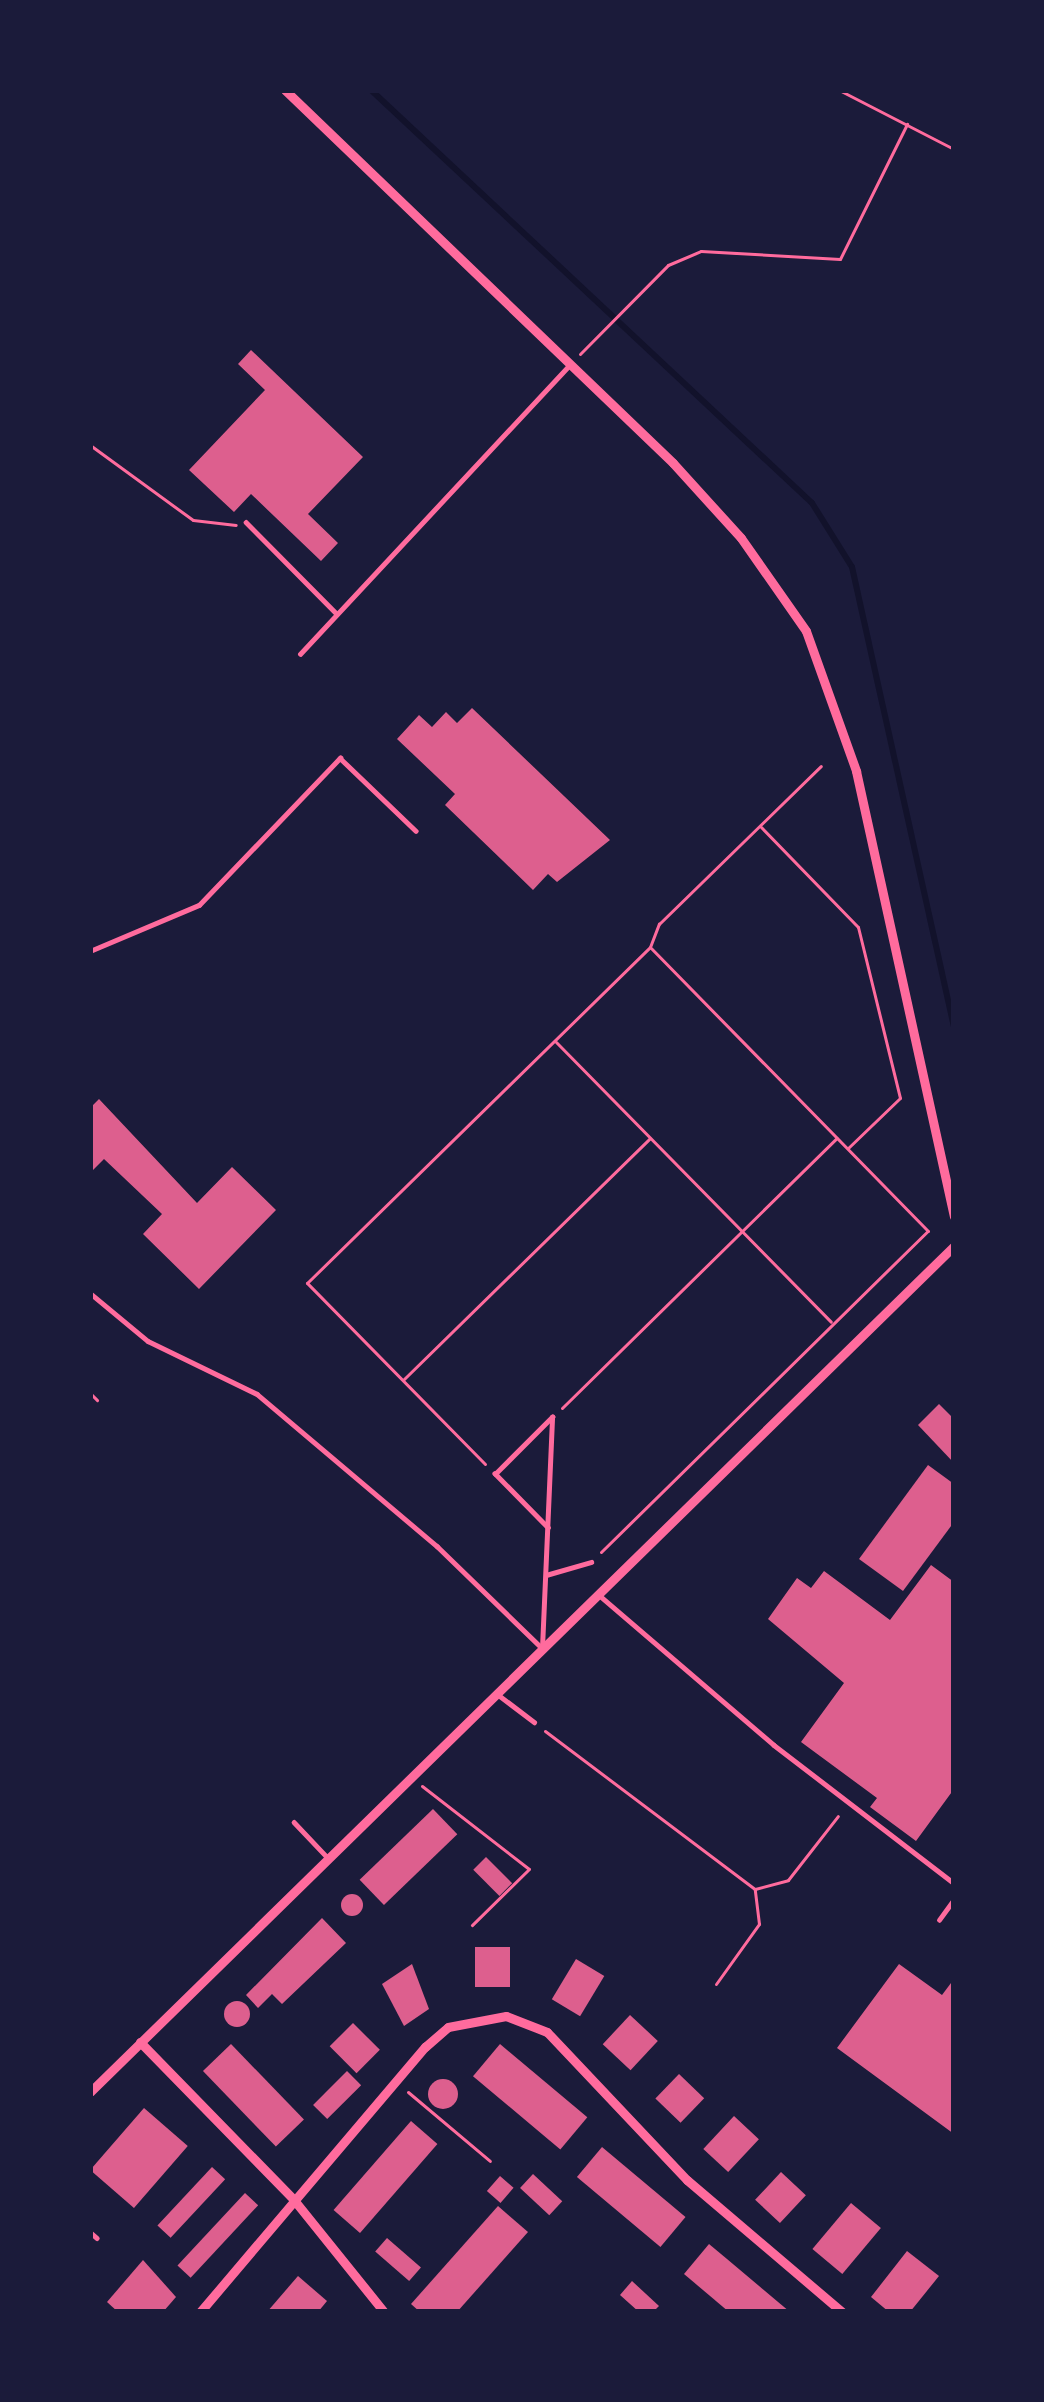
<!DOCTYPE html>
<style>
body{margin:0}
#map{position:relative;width:1044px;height:2402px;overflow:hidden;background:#1b1b3a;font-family:Raleway,sans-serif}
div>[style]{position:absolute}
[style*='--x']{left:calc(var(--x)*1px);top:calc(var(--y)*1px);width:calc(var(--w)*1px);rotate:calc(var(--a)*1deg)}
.stream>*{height:6px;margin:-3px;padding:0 3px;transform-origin:3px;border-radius:3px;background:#12122b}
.building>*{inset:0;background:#dd5f8e;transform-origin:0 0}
.round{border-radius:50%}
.path>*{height:3px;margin:-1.5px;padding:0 1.5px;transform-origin:1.5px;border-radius:1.5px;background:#ff6b9d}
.service>*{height:4.5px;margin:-2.25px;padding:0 2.25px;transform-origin:2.25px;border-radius:2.25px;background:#ff6b9d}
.minor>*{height:9px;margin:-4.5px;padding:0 4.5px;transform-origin:4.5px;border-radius:4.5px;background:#ff6b9d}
span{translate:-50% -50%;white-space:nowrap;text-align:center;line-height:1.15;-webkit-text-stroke:12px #1b1b3a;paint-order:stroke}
.frame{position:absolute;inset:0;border:93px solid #1b1b3a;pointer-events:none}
</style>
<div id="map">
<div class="stream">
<i style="--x:371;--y:90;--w:604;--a:43.12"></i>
<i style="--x:812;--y:503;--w:75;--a:58"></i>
<i style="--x:852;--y:567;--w:470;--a:77.5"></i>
</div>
<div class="building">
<i style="clip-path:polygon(251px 350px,363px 457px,308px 514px,338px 543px,321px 561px,251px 494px,234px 512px,189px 470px,265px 390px,238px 364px)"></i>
<i style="clip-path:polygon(472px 708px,610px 840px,557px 882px,548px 874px,533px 890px,445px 805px,455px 794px,397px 739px,419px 715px,432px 727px,446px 712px,457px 723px)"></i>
<i style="clip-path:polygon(99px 1099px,197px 1203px,232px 1167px,276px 1210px,199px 1289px,143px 1234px,162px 1214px,104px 1159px,90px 1173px,90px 1108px)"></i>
<i style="clip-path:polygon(939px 1404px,954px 1419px,954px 1463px,918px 1425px)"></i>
<i style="clip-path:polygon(928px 1465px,954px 1484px,954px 1522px,903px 1591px,859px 1559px)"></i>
<i style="clip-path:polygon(931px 1565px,954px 1582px,954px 1789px,916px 1841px,870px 1807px,877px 1798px,801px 1742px,844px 1683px,768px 1619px,797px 1578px,811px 1588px,824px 1571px,890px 1620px)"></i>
<i style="left:433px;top:1809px;width:35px;height:102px;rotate:46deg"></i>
<i style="left:486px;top:1857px;width:37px;height:18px;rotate:45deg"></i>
<i class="round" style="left:341px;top:1894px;width:22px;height:22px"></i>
<i style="clip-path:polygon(322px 1918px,346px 1943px,282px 2004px,272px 1994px,258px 2008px,246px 1995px)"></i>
<i style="left:510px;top:1947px;width:40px;height:35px;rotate:90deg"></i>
<i style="left:576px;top:1959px;width:33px;height:47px;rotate:31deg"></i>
<i style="clip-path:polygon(412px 1964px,429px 2009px,404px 2026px,382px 1984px)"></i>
<i style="clip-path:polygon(899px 1964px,942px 1995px,954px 1979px,954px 2134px,837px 2048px)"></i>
<i class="round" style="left:224px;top:2001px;width:26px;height:26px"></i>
<i style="left:630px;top:2015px;width:38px;height:40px;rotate:43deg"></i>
<i style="left:353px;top:2023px;width:38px;height:33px;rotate:45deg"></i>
<i style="left:231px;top:2044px;width:105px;height:39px;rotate:46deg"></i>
<i style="left:500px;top:2044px;width:114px;height:42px;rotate:40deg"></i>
<i style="left:347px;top:2071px;width:20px;height:48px;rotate:45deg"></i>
<i style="left:679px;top:2074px;width:35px;height:34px;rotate:44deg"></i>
<i class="round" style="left:428px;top:2079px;width:30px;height:30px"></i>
<i style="left:144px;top:2108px;width:58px;height:82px;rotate:41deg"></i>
<i style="left:734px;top:2116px;width:34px;height:45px;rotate:43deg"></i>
<i style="left:411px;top:2121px;width:35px;height:118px;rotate:41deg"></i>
<i style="left:602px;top:2147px;width:109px;height:39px;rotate:40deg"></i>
<i style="left:212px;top:2167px;width:18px;height:80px;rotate:43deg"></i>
<i style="left:781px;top:2172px;width:34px;height:38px;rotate:43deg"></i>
<i style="left:533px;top:2174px;width:40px;height:19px;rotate:43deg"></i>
<i style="left:500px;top:2176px;width:18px;height:20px;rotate:41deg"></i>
<i style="left:245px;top:2193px;width:18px;height:99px;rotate:43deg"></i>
<i style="left:851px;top:2203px;width:39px;height:60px;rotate:40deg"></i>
<i style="clip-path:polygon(498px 2206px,528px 2232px,457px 2312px,420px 2312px,411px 2304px)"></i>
<i style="left:387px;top:2238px;width:45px;height:18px;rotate:41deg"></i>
<i style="clip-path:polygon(709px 2244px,727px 2259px,790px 2312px,729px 2312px,684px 2274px)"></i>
<i style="clip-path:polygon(907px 2251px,939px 2276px,910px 2312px,889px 2312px,871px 2297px)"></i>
<i style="clip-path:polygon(143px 2260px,176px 2297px,163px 2312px,118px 2312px,107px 2302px)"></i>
<i style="clip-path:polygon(298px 2276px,327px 2301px,318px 2312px,267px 2312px)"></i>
<i style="clip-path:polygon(632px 2281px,659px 2306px,653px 2312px,639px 2312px,620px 2295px)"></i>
</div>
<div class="path">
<i style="--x:839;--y:90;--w:129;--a:27.2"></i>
<i style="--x:580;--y:354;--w:125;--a:-45.3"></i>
<i style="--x:668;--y:265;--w:36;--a:-23"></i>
<i style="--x:701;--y:251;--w:139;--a:3.3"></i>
<i style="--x:840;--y:259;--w:151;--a:-63.6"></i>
<i style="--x:90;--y:445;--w:127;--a:36.1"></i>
<i style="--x:193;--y:520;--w:43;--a:6.6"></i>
<i style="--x:761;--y:827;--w:139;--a:45.9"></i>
<i style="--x:858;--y:927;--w:176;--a:76.2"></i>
<i style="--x:900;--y:1098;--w:71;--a:136.1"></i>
<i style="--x:556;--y:1042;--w:392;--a:45.5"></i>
<i style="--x:404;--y:1379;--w:344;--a:-44.4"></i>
<i style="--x:90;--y:1393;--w:10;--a:45"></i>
<i style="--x:562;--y:1408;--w:385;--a:-44.5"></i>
<i style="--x:485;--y:1464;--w:254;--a:-134.5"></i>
<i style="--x:307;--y:1283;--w:480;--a:-44.4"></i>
<i style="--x:650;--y:947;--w:25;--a:-69"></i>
<i style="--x:659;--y:924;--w:226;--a:-44.3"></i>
<i style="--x:601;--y:1552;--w:458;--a:-44.5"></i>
<i style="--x:928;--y:1231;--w:396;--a:-134.4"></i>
<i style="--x:545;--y:1731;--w:263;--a:37"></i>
<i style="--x:422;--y:1786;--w:135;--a:37.8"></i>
<i style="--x:529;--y:1869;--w:80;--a:135.5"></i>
<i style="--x:716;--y:1984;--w:74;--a:-54.4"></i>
<i style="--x:759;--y:1924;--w:35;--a:-97"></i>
<i style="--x:755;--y:1889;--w:34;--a:-15"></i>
<i style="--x:788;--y:1880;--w:81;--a:-52"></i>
<i style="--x:408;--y:2092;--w:107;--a:40.1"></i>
</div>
<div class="service">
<i style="--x:246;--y:522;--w:129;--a:45.3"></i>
<i style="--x:300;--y:654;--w:396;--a:-47"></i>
<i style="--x:90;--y:951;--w:118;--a:-22.9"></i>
<i style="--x:199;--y:905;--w:204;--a:-46.2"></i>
<i style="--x:340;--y:758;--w:105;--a:43.8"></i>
<i style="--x:90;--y:1293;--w:75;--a:39.6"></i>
<i style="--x:148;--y:1341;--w:121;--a:25.9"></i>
<i style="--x:257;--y:1394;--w:236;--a:40.2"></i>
<i style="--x:437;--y:1546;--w:146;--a:44.2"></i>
<i style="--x:548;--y:1528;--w:76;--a:-134.5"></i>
<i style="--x:495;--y:1474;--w:81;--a:-45"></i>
<i style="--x:546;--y:1575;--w:47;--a:-16.1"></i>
<i style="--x:599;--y:1595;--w:230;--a:40.6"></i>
<i style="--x:774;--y:1745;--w:227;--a:37.5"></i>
<i style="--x:542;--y:1648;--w:231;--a:-87.5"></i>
<i style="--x:496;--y:1693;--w:48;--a:37.3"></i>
<i style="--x:294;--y:1822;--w:50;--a:46.6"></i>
<i style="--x:939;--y:1920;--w:26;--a:-54"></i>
<i style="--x:90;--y:2232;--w:9;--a:41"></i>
</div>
<div class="minor">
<i style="--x:285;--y:90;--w:538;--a:43.87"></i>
<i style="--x:673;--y:463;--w:101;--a:47.8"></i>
<i style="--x:741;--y:538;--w:113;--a:55"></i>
<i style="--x:806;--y:631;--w:149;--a:70.3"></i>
<i style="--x:856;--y:771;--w:456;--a:77.6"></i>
<i style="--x:140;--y:2042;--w:221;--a:45.7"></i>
<i style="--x:294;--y:2200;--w:144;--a:51.2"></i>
<i style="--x:90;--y:2092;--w:1209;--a:-44.4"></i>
<i style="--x:200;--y:2312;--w:348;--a:-49.7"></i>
<i style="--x:425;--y:2047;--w:30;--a:-41"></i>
<i style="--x:448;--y:2027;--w:59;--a:-10.7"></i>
<i style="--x:506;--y:2016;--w:44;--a:21.3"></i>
<i style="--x:547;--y:2032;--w:204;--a:46.6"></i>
<i style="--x:687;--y:2180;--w:204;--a:40.4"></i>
</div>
<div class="frame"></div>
</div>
